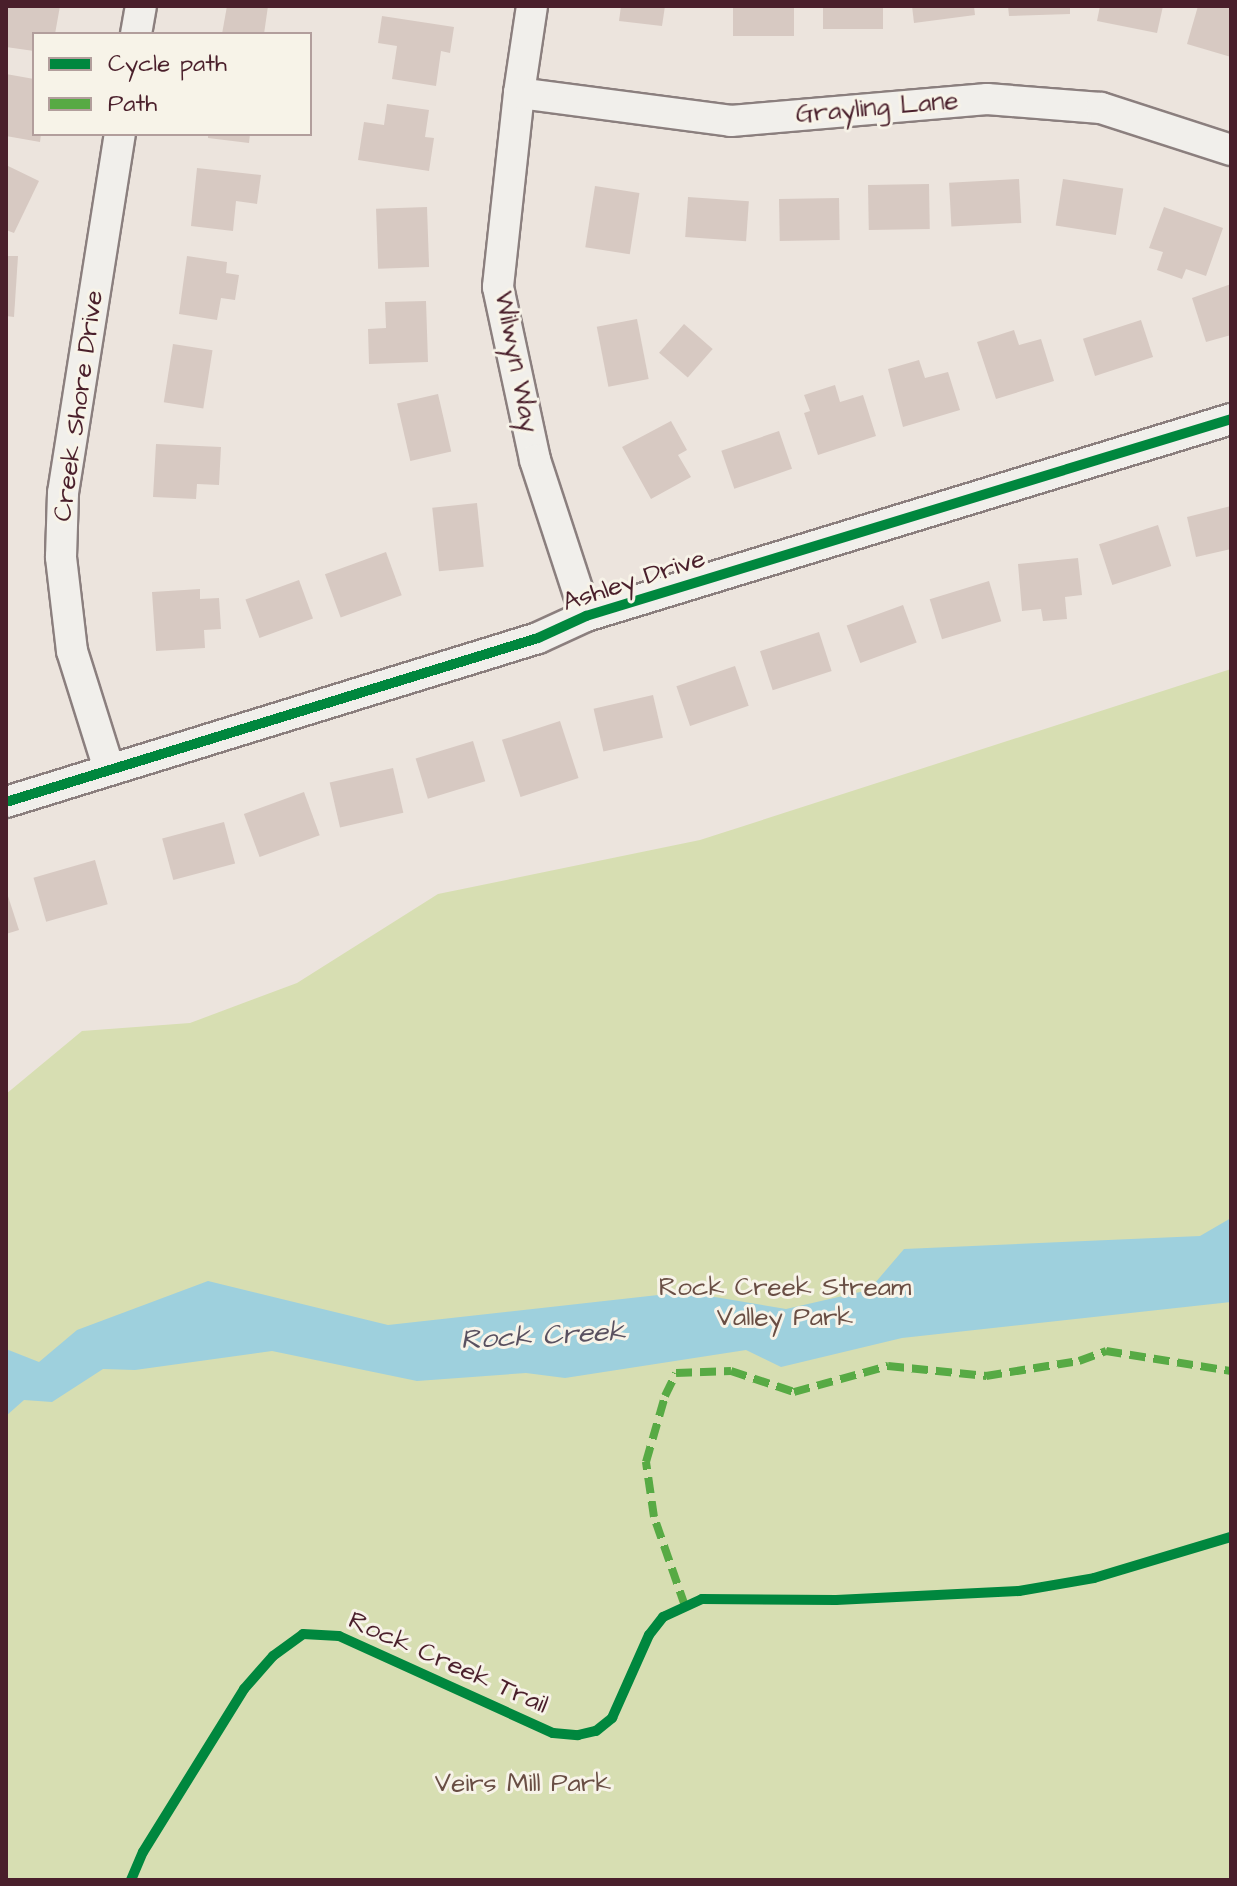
<!DOCTYPE html>
<style>
body{margin:0}
#map{position:relative;width:1237px;height:1886px;overflow:hidden;background:#ece4dd;font-family:"Architects Daughter",sans-serif}
div>[style]{position:absolute}
[style*='--x']{left:calc(var(--x)*1px);top:calc(var(--y)*1px);width:calc(var(--w)*1px);rotate:calc(var(--a)*1deg)}
.green>*{inset:0;background:#d7deb2}
.water>*{inset:0;background:#9ed0dd}
.building>*{inset:0;background:#d7c9c2;transform-origin:0 0}
.roads{filter:drop-shadow(2px 0 #8b7f7e) drop-shadow(-2px 0 #8b7f7e) drop-shadow(0 2px #8b7f7e) drop-shadow(0 -2px #8b7f7e)}
.street>*{height:30px;margin:-15px;padding:0 15px;transform-origin:15px;border-radius:15px;background:#f1efeb}
.quiet>*{height:8px;margin-top:-4px;transform-origin:0;background:repeating-linear-gradient(90deg,#57aa44 0 16px,transparent 0 24px)}
.cycleway>*{height:10px;margin:-5px;padding:0 5px;transform-origin:5px;border-radius:5px;background:#00873e}
span{translate:-50% -50%;white-space:nowrap;text-align:center;line-height:1.15;-webkit-text-stroke:6px #f7f3e8;paint-order:stroke}
.street-label{font-size:26px;color:#4a1f2b}
.park-label{font-size:26px;color:#694e44}
.water-label{font-size:28px;color:#595160;font-style:italic}
.frame{position:absolute;inset:0;border:8px solid #4a1f2b;pointer-events:none}
.legend{position:absolute;left:32px;top:32px;width:280px;height:104px;box-sizing:border-box;background:#f7f3e8;border:2px solid #b29e9c;margin:0;padding:10px 14px;list-style:none;font-size:24px;color:#4a1f2b}
.legend li{display:flex;align-items:center;gap:16px;height:40px}
.legend b{width:40px;border:2px solid #b29e9c}
</style>
<div id="map">
<div class="green">
<i style="clip-path:polygon(1231px 669px,1231px 1880px,6px 1880px,6px 1094px,82px 1031px,190px 1023px,297px 983px,438px 894px,700px 840px)"></i>
</div>
<div class="water">
<i style="clip-path:polygon(1231px 1218px,1231px 1302px,902px 1338px,781px 1367px,746px 1350px,565px 1378px,526px 1373px,417px 1381px,272px 1351px,135px 1370px,103px 1369px,52px 1402px,24px 1400px,6px 1416px,6px 1349px,39px 1362px,77px 1330px,208px 1281px,388px 1325px,685px 1292px,786px 1309px,869px 1290px,904px 1249px,1200px 1236px)"></i>
</div>
<div class="building">
<i style="clip-path:polygon(6px 6px,60px 6px,55px 34px,34px 34px,34px 51px,6px 47px)"></i>
<i style="clip-path:polygon(227px 6px,268px 6px,264px 34px,222px 34px)"></i>
<i style="clip-path:polygon(621px 6px,665px 6px,662px 26px,619px 21px)"></i>
<i style="left:733px;top:6px;width:61px;height:30px"></i>
<i style="left:823px;top:6px;width:60px;height:23px"></i>
<i style="clip-path:polygon(912px 6px,974px 6px,975px 15px,914px 23px)"></i>
<i style="clip-path:polygon(1008px 6px,1070px 6px,1070px 14px,1009px 16px)"></i>
<i style="clip-path:polygon(1100px 6px,1163px 6px,1157px 33px,1097px 21px)"></i>
<i style="clip-path:polygon(1198px 6px,1231px 6px,1231px 57px,1187px 44px)"></i>
<i style="clip-path:polygon(382px 16px,454px 27px,450px 53px,441px 51px,436px 86px,392px 79px,397px 46px,378px 43px)"></i>
<i style="clip-path:polygon(6px 74px,34px 79px,34px 134px,41px 134px,40px 142px,6px 136px)"></i>
<i style="clip-path:polygon(387px 104px,429px 110px,425px 137px,434px 138px,429px 171px,358px 160px,364px 122px,384px 125px)"></i>
<i style="clip-path:polygon(208px 134px,250px 134px,249px 143px,208px 138px)"></i>
<i style="clip-path:polygon(6px 165px,39px 181px,14px 233px,6px 230px)"></i>
<i style="clip-path:polygon(197px 168px,261px 175px,257px 204px,236px 201px,233px 231px,191px 226px)"></i>
<i style="left:1019px;top:179px;width:44px;height:70px;rotate:87deg"></i>
<i style="left:1063px;top:179px;width:61px;height:47px;rotate:9deg"></i>
<i style="left:929px;top:184px;width:45px;height:61px;rotate:89deg"></i>
<i style="left:595px;top:186px;width:45px;height:62px;rotate:9deg"></i>
<i style="left:688px;top:197px;width:61px;height:40px;rotate:4deg"></i>
<i style="left:839px;top:198px;width:42px;height:60px;rotate:89deg"></i>
<i style="left:427px;top:207px;width:60px;height:51px;rotate:88deg"></i>
<i style="clip-path:polygon(1164px 207px,1223px 228px,1206px 276px,1186px 269px,1182px 279px,1157px 270px,1163px 252px,1149px 248px)"></i>
<i style="clip-path:polygon(6px 256px,18px 256px,14px 317px,6px 316px)"></i>
<i style="clip-path:polygon(187px 256px,227px 262px,226px 273px,239px 275px,235px 300px,221px 298px,217px 320px,179px 314px)"></i>
<i style="clip-path:polygon(1231px 284px,1231px 335px,1206px 342px,1192px 298px)"></i>
<i style="clip-path:polygon(426px 301px,428px 362px,369px 364px,368px 329px,386px 328px,385px 302px)"></i>
<i style="left:637px;top:319px;width:61px;height:41px;rotate:79deg"></i>
<i style="left:1141px;top:320px;width:39px;height:61px;rotate:72deg"></i>
<i style="left:684px;top:324px;width:38px;height:38px;rotate:41deg"></i>
<i style="clip-path:polygon(1014px 330px,1019px 345px,1041px 339px,1054px 381px,996px 399px,977px 342px)"></i>
<i style="left:173px;top:344px;width:40px;height:59px;rotate:9deg"></i>
<i style="clip-path:polygon(919px 360px,925px 378px,948px 372px,960px 410px,903px 427px,888px 369px)"></i>
<i style="clip-path:polygon(835px 385px,840px 402px,863px 395px,876px 436px,818px 455px,804px 413px,810px 411px,804px 395px)"></i>
<i style="left:438px;top:394px;width:59px;height:42px;rotate:77deg"></i>
<i style="clip-path:polygon(671px 421px,687px 450px,678px 455px,691px 477px,651px 499px,622px 447px)"></i>
<i style="left:779px;top:431px;width:40px;height:61px;rotate:71deg"></i>
<i style="clip-path:polygon(156px 444px,221px 447px,219px 485px,197px 484px,196px 499px,153px 497px)"></i>
<i style="left:477px;top:503px;width:64px;height:45px;rotate:84deg"></i>
<i style="clip-path:polygon(1231px 506px,1231px 549px,1196px 557px,1187px 517px)"></i>
<i style="left:1158px;top:525px;width:43px;height:62px;rotate:72deg"></i>
<i style="left:386px;top:552px;width:46px;height:65px;rotate:70deg"></i>
<i style="clip-path:polygon(1078px 558px,1082px 595px,1065px 597px,1067px 619px,1043px 621px,1041px 609px,1022px 611px,1018px 564px)"></i>
<i style="left:299px;top:580px;width:41px;height:57px;rotate:70deg"></i>
<i style="left:989px;top:581px;width:42px;height:62px;rotate:73deg"></i>
<i style="clip-path:polygon(200px 589px,200px 599px,219px 598px,221px 629px,204px 630px,205px 648px,156px 651px,152px 592px)"></i>
<i style="left:903px;top:605px;width:40px;height:60px;rotate:70deg"></i>
<i style="left:819px;top:632px;width:41px;height:62px;rotate:72deg"></i>
<i style="left:735px;top:666px;width:42px;height:62px;rotate:71deg"></i>
<i style="left:653px;top:695px;width:44px;height:61px;rotate:77deg"></i>
<i style="left:560px;top:721px;width:60px;height:61px;rotate:72deg"></i>
<i style="left:473px;top:741px;width:42px;height:60px;rotate:73deg"></i>
<i style="left:393px;top:768px;width:46px;height:65px;rotate:77deg"></i>
<i style="left:304px;top:792px;width:46px;height:64px;rotate:70deg"></i>
<i style="left:224px;top:822px;width:43px;height:64px;rotate:75deg"></i>
<i style="left:95px;top:860px;width:46px;height:64px;rotate:74deg"></i>
<i style="clip-path:polygon(6px 890px,19px 930px,6px 934px)"></i>
</div>
<div class="roads">
<div class="street">
<i style="--x:532;--y:6;--w:88;--a:98.5"></i>
<i style="--x:519;--y:93;--w:195;--a:96.2"></i>
<i style="--x:498;--y:287;--w:177;--a:77.9"></i>
<i style="--x:535;--y:460;--w:164;--a:71.9"></i>
<i style="--x:136;--y:34;--w:28;--a:-80"></i>
<i style="--x:519;--y:93;--w:214;--a:7.5"></i>
<i style="--x:731;--y:121;--w:257;--a:-4.9"></i>
<i style="--x:987;--y:99;--w:114;--a:4.5"></i>
<i style="--x:1101;--y:108;--w:137;--a:17.9"></i>
<i style="--x:109;--y:769;--w:124;--a:-107.4"></i>
<i style="--x:72;--y:651;--w:95;--a:-96.7"></i>
<i style="--x:61;--y:557;--w:64;--a:-88.2"></i>
<i style="--x:63;--y:493;--w:363;--a:-81"></i>
<i style="--x:6;--y:802;--w:557;--a:-17.13"></i>
<i style="--x:538;--y:638;--w:53;--a:-24.6"></i>
<i style="--x:586;--y:616;--w:674;--a:-16.98"></i>
</div>
</div>
<div class="quiet">
<i style="--x:685;--y:1606;--w:94;--a:-109.2"></i>
<i style="--x:654;--y:1517;--w:56;--a:-98.3"></i>
<i style="--x:646;--y:1462;--w:69;--a:-73.9"></i>
<i style="--x:665;--y:1396;--w:25;--a:-64"></i>
<i style="--x:676;--y:1373;--w:55;--a:-2.1"></i>
<i style="--x:731;--y:1371;--w:66;--a:18.4"></i>
<i style="--x:794;--y:1392;--w:98;--a:-15.5"></i>
<i style="--x:888;--y:1366;--w:99;--a:5.8"></i>
<i style="--x:986;--y:1376;--w:94;--a:-9.2"></i>
<i style="--x:1079;--y:1361;--w:29;--a:-20"></i>
<i style="--x:1106;--y:1351;--w:127;--a:9.1"></i>
</div>
<div class="cycleway">
<i style="--x:6;--y:802;--w:557;--a:-17.13"></i>
<i style="--x:538;--y:638;--w:53;--a:-24.6"></i>
<i style="--x:586;--y:616;--w:674;--a:-16.98"></i>
<i style="--x:131;--y:1880;--w:30;--a:-67"></i>
<i style="--x:143;--y:1852;--w:192;--a:-58.2"></i>
<i style="--x:244;--y:1689;--w:44;--a:-48.7"></i>
<i style="--x:273;--y:1656;--w:37;--a:-36"></i>
<i style="--x:303;--y:1634;--w:36;--a:3"></i>
<i style="--x:339;--y:1636;--w:235;--a:24.4"></i>
<i style="--x:553;--y:1733;--w:25;--a:5"></i>
<i style="--x:578;--y:1735;--w:18;--a:-13"></i>
<i style="--x:596;--y:1731;--w:21;--a:-39"></i>
<i style="--x:612;--y:1718;--w:91;--a:-66"></i>
<i style="--x:649;--y:1635;--w:23;--a:-52"></i>
<i style="--x:663;--y:1617;--w:43;--a:-24.8"></i>
<i style="--x:702;--y:1599;--w:134;--a:0.4"></i>
<i style="--x:836;--y:1600;--w:183;--a:-2.8"></i>
<i style="--x:1019;--y:1591;--w:76;--a:-9.8"></i>
<i style="--x:1094;--y:1578;--w:143;--a:-16.7"></i>
</div>
<div class="street-label">
<span style="left:877px;top:108px;rotate:-5deg">Grayling Lane</span>
<span style="left:516px;top:362px;rotate:79deg">Wilwyn Way</span>
<span style="left:79px;top:406px;rotate:-82deg">Creek Shore Drive</span>
<span style="left:634px;top:581px;rotate:-18deg">Ashley Drive</span>
<span style="left:448px;top:1663px;rotate:24deg">Rock Creek Trail</span>
</div>
<div class="park-label">
<span style="left:785px;top:1303px">Rock Creek Stream<br>Valley Park</span>
<span style="left:523px;top:1784px">Veirs Mill Park</span>
</div>
<div class="water-label">
<span style="left:543px;top:1336px;rotate:-3deg">Rock Creek</span>
</div>
<div class="frame"></div>
<ul class="legend">
<li><b style="height:10px;background:#00873e"></b>Cycle path</li>
<li><b style="height:10px;background:#57aa44"></b>Path</li>
</ul>
</div>
